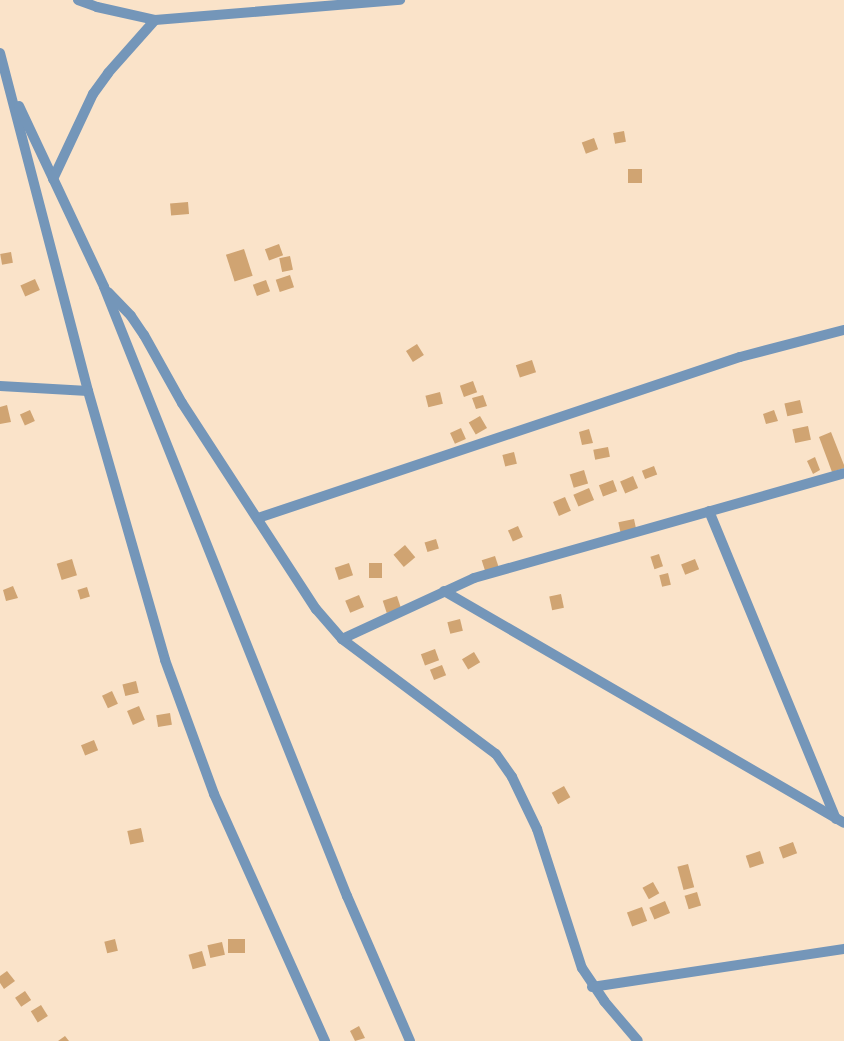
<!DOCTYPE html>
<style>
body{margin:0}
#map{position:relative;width:844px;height:1041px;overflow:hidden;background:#fae3c9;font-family:Signika,sans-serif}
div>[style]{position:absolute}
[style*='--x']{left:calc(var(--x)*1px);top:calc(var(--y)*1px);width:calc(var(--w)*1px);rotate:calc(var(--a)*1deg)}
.building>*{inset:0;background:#d0a472;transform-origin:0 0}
.minor>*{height:10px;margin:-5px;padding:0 5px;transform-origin:5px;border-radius:5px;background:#7496b9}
span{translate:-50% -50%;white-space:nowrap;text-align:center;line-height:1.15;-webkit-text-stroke:3px #fae3c9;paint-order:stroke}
</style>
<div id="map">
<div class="building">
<i style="left:624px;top:131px;width:11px;height:11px;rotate:80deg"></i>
<i style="left:594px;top:138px;width:12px;height:13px;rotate:70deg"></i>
<i style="left:628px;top:169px;width:14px;height:14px"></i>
<i style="left:188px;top:202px;width:12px;height:18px;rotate:85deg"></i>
<i style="left:279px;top:244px;width:12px;height:15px;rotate:70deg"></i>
<i style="left:244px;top:249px;width:28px;height:19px;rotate:72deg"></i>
<i style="left:11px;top:252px;width:11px;height:11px;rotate:80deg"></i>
<i style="left:290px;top:256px;width:14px;height:11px;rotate:78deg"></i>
<i style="left:290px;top:275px;width:13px;height:15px;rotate:72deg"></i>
<i style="left:35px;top:279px;width:12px;height:16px;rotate:66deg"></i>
<i style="left:266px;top:280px;width:12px;height:14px;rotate:70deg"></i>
<i style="left:417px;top:344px;width:13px;height:13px;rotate:58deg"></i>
<i style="left:532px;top:360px;width:13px;height:17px;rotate:72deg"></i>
<i style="left:473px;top:381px;width:12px;height:14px;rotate:70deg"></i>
<i style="left:440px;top:392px;width:12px;height:15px;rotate:76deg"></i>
<i style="clip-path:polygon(483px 395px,487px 406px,476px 409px,472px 398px)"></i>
<i style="left:800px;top:400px;width:13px;height:16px;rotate:77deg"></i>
<i style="clip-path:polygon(7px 405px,11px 422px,0 424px,0 407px)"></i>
<i style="left:30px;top:410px;width:12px;height:11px;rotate:66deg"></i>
<i style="clip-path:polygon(774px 410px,778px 421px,766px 424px,763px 414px)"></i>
<i style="left:480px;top:416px;width:14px;height:13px;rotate:60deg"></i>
<i style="left:808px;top:426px;width:14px;height:16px;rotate:78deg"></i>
<i style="left:461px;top:428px;width:12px;height:12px;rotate:66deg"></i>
<i style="clip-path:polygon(589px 429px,593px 443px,582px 445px,579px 432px)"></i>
<i style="clip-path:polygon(831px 432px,844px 465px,844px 468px,832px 472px,819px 437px)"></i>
<i style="left:608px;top:447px;width:10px;height:15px;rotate:79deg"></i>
<i style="left:514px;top:452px;width:12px;height:12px;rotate:76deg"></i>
<i style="clip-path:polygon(815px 457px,820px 470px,813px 474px,807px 461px)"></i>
<i style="left:654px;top:466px;width:9px;height:13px;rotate:69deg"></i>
<i style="left:584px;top:470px;width:14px;height:15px;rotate:73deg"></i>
<i style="left:633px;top:476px;width:13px;height:14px;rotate:67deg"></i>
<i style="left:613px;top:480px;width:12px;height:15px;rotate:70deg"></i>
<i style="left:589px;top:488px;width:13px;height:17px;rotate:67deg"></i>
<i style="left:565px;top:497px;width:15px;height:13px;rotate:67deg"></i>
<i style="left:634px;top:519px;width:14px;height:16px;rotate:78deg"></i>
<i style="left:518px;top:526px;width:12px;height:11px;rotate:66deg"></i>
<i style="left:436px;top:539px;width:10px;height:12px;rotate:73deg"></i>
<i style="left:405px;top:545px;width:16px;height:15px;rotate:50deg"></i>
<i style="left:659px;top:554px;width:13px;height:9px;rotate:72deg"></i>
<i style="left:495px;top:556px;width:13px;height:14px;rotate:72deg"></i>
<i style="left:72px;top:559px;width:17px;height:16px;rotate:73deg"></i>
<i style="left:695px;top:559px;width:11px;height:15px;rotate:68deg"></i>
<i style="left:349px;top:563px;width:13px;height:15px;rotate:72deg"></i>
<i style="left:369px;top:563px;width:13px;height:15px"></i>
<i style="left:668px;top:573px;width:12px;height:9px;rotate:76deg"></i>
<i style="clip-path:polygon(13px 586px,18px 598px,6px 601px,3px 590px)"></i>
<i style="left:87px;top:587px;width:10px;height:10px;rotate:73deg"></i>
<i style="left:561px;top:594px;width:14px;height:12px;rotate:78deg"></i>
<i style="left:359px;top:595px;width:13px;height:15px;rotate:67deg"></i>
<i style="left:397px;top:596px;width:13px;height:15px;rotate:72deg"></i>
<i style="left:460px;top:619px;width:12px;height:13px;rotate:76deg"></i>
<i style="left:435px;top:649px;width:12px;height:15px;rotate:70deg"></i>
<i style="left:474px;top:652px;width:12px;height:14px;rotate:59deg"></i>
<i style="left:442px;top:665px;width:11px;height:13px;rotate:68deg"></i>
<i style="left:136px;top:681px;width:12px;height:14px;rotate:76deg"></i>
<i style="left:112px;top:691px;width:14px;height:11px;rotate:65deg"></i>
<i style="left:139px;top:706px;width:15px;height:13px;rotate:67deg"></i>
<i style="left:170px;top:713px;width:12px;height:14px;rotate:81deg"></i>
<i style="left:94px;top:740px;width:11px;height:14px;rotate:68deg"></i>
<i style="left:564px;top:786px;width:13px;height:14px;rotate:61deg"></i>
<i style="left:141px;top:828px;width:14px;height:14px;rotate:78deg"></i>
<i style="left:793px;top:842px;width:12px;height:15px;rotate:70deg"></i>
<i style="left:760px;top:851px;width:13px;height:15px;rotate:72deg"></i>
<i style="left:688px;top:864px;width:24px;height:11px;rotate:75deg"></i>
<i style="left:653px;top:882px;width:13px;height:12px;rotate:61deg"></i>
<i style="left:697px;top:892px;width:14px;height:13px;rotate:73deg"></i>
<i style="left:665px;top:901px;width:13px;height:17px;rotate:67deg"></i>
<i style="left:642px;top:907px;width:15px;height:16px;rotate:70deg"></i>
<i style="left:115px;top:939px;width:12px;height:11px;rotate:76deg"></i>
<i style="left:228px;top:939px;width:17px;height:14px"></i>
<i style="left:222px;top:942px;width:13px;height:15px;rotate:77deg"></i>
<i style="left:202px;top:951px;width:15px;height:14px;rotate:74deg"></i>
<i style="clip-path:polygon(7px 971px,15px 981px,4px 989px,0 983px,0 976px)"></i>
<i style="left:25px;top:991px;width:11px;height:12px;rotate:56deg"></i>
<i style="left:41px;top:1005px;width:13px;height:12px;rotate:58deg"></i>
<i style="clip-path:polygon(359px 1026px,365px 1038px,355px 1041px,350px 1031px)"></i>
<i style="clip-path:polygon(65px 1036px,69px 1041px,58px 1041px)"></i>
</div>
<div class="minor">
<i style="--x:78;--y:0;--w:20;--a:20"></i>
<i style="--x:97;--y:7;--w:59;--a:12.6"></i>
<i style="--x:155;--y:20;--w:246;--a:-4.7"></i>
<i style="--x:0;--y:53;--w:349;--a:75.4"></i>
<i style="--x:88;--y:391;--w:280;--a:74"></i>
<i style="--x:165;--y:660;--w:143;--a:69.9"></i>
<i style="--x:214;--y:794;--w:271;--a:65.8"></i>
<i style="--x:19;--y:106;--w:200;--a:64.8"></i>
<i style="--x:104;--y:287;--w:656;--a:68.25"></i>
<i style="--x:347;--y:896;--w:158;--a:66.5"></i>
<i style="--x:53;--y:179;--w:94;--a:-64.8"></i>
<i style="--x:93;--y:94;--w:26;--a:-54"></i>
<i style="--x:108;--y:73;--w:71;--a:-48.4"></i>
<i style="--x:108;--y:292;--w:33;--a:46"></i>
<i style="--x:131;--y:316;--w:23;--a:56"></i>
<i style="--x:144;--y:335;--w:78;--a:60.8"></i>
<i style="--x:182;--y:403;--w:246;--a:57"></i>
<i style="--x:316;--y:609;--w:40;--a:49"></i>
<i style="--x:342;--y:639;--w:192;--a:36.8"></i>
<i style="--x:496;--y:754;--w:28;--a:55"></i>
<i style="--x:512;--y:777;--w:58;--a:64.3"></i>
<i style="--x:537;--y:829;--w:146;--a:72.1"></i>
<i style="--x:582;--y:968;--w:40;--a:56"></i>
<i style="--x:604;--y:1001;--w:52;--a:49.6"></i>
<i style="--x:0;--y:386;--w:88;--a:3.3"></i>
<i style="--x:709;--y:511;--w:333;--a:67.6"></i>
<i style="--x:258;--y:518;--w:508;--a:-18.47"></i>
<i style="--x:740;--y:357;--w:107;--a:-14.6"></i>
<i style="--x:444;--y:591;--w:462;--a:30.1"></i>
<i style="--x:342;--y:639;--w:145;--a:-24.8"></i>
<i style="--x:474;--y:578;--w:385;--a:-15.8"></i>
<i style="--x:592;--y:987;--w:255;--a:-8.6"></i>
</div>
</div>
